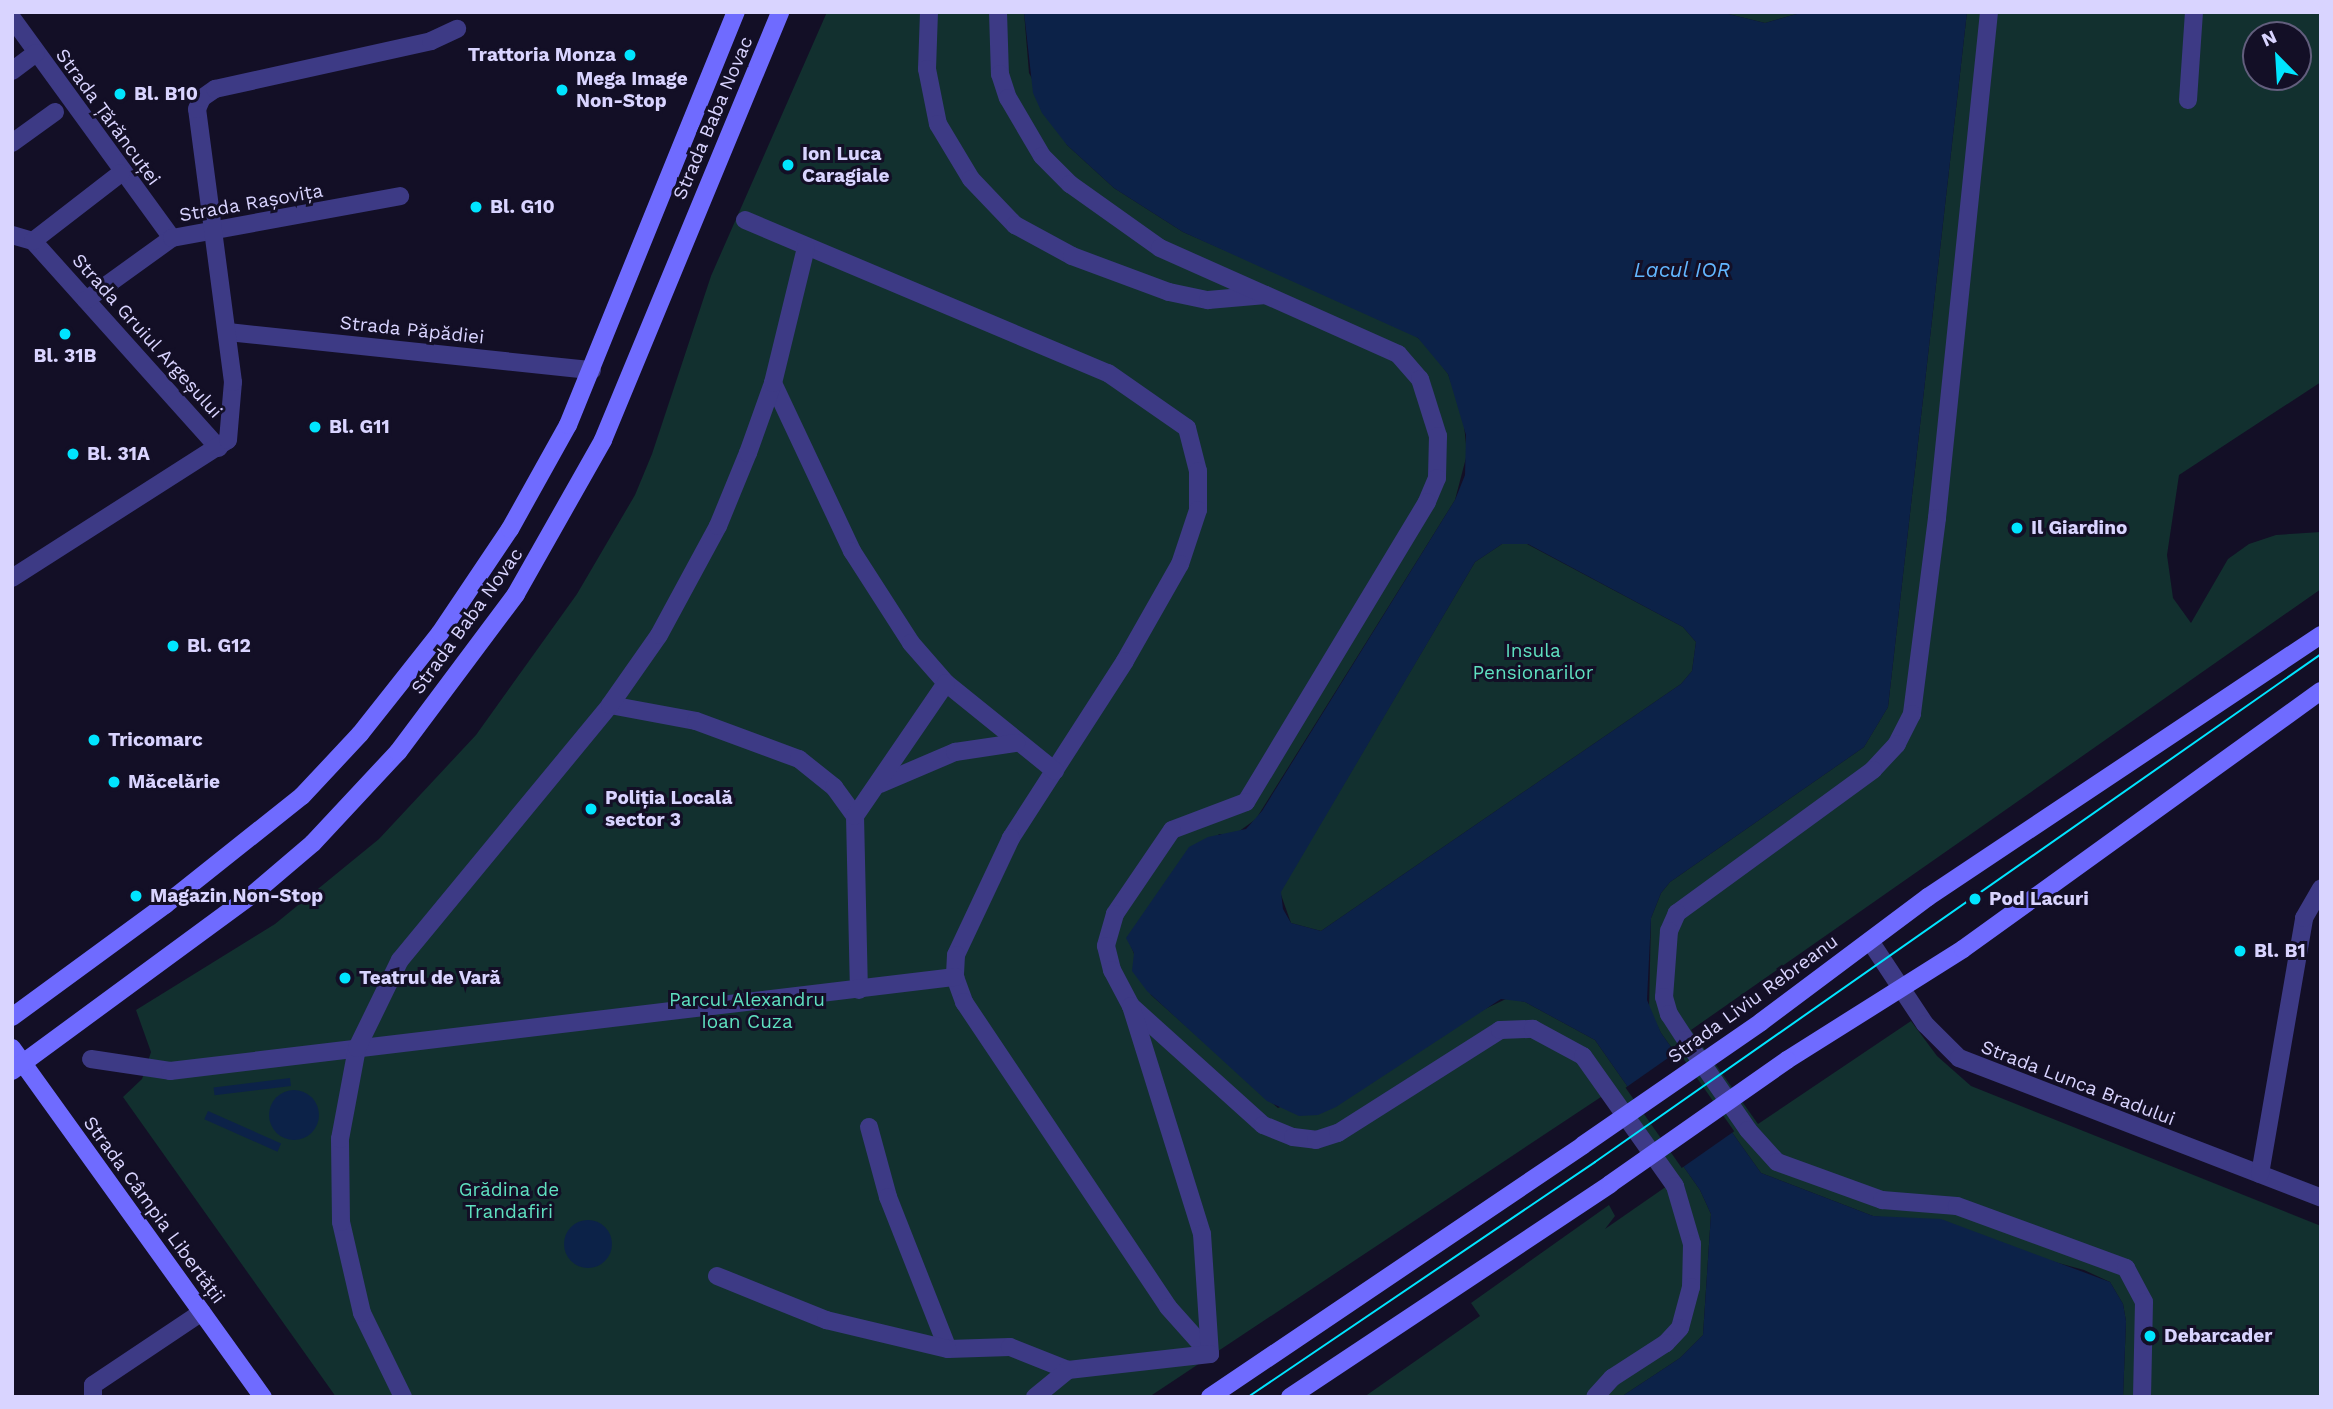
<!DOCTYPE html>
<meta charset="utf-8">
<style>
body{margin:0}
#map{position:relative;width:2333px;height:1409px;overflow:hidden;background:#130f26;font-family:"Work Sans",sans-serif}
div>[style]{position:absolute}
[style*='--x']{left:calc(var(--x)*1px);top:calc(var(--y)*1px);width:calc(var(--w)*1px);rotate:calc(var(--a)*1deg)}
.green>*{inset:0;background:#12302f}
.water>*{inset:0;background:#0c2248;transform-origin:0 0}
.round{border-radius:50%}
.pier>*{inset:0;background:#130f26;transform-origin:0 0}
.street>*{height:18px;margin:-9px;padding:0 9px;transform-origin:9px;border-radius:9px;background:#3d3a85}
.secondary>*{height:18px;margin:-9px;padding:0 9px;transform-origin:9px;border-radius:9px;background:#6f6bff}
.tram>*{height:2px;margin:-1px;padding:0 1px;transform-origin:1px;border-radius:1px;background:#00e5ff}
.secondary-bridge>*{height:18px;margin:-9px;padding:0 9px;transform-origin:9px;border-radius:9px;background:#6f6bff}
.dots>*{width:19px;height:19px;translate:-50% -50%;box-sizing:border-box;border:4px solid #130f26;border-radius:50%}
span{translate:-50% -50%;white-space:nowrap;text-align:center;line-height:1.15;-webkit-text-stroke:6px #130f26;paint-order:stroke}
.poi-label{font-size:19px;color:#d9d4ff;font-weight:700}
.right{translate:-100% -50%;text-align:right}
.left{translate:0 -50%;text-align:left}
.street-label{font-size:19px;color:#d9d4ff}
.park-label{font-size:19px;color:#5fe0c0}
.water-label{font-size:21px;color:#62b6ff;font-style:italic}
.frame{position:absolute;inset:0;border:14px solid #d9d4ff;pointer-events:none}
.north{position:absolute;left:2242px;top:21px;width:70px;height:70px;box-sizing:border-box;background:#130f26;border:2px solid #625e7d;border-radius:50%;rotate:336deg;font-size:19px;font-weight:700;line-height:28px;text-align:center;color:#d9d4ff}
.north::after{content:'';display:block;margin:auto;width:24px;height:32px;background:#00e5ff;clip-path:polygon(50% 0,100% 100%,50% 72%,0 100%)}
</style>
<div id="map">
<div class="green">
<i style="clip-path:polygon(827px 12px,1024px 12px,1029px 73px,1067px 145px,1114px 188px,1183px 232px,1405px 329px,1425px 343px,1448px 374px,1463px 415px,1467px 454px,1455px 500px,1256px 819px,1234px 835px,1219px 834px,1130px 944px,1151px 995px,1278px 1108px,1508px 998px,1525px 1002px,1595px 1040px,1700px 1190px,1711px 1214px,1703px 1335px,1680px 1358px,1621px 1397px,1364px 1397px,1480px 1316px,1471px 1303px,1609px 1205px,1615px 1216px,1605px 1229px,1667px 1186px,1604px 1095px,1149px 1397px,336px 1397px,123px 1097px,142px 1079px,151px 1052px,136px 1010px,275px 924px,379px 839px,476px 735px,577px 594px,635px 495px,652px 454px,711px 276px)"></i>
<i style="clip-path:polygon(1720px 12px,1804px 12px,1765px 23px)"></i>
<i style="clip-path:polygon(evenodd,1967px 12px,2321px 12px,2321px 382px,2179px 475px,2167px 555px,2173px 598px,2191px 623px,2228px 559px,2249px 544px,2276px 535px,2321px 532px,2321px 589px,1691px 1030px,1758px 1124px,1911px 1021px,1937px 1056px,1971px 1086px,2321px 1226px,2321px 1397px,2123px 1397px,2126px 1321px,2123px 1304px,2110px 1282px,2084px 1270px,1899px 1219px,1873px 1216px,1761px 1173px,1661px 1033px,1649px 1009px,1651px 918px,1661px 893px,1670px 882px,1864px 747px,1888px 707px,1967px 12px,2256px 35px,2298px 35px,2298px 77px,2256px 77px,2256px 35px)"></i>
<i style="clip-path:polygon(1502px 544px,1527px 544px,1683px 627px,1696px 642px,1692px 671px,1681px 684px,1321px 931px,1291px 923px,1280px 892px,1475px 562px)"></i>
</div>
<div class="water">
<i style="clip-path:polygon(evenodd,1024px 12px,1720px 12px,1765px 23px,1804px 12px,1967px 12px,1888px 707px,1864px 747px,1670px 882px,1661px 893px,1651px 918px,1647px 1000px,1661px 1033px,1761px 1173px,1873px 1216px,1941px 1219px,2110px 1282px,2123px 1304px,2126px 1321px,2123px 1397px,1621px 1397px,1680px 1358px,1703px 1335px,1711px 1214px,1700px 1190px,1595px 1040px,1525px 1002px,1501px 999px,1336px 1107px,1318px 1115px,1299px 1116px,1267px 1101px,1147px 991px,1132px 971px,1134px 953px,1126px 938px,1189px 847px,1208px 837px,1246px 829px,1262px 811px,1455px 500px,1465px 475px,1466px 435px,1448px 374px,1418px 338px,1183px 232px,1114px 188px,1067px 145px,1042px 113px,1033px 93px,1024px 12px,1502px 544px,1528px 544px,1683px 627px,1696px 642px,1692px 671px,1681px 684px,1321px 931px,1291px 923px,1283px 909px,1281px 892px,1475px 562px,1502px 544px)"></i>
<i style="left:290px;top:1078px;width:8px;height:77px;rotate:83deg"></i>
<i class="round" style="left:269px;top:1090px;width:50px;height:50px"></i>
<i style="left:208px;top:1111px;width:80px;height:9px;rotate:24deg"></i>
<i class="round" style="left:564px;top:1220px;width:48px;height:48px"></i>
</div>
<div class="pier">
<i style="left:1678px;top:1051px;width:98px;height:64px;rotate:55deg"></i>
</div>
<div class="street">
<i style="--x:929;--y:12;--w:57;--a:92"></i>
<i style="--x:927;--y:69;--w:56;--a:78.7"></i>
<i style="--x:938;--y:124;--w:64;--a:59"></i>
<i style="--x:971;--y:179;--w:64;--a:46.3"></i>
<i style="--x:1015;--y:225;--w:65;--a:28.5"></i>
<i style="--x:1072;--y:256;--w:103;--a:20.4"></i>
<i style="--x:1169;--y:292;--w:40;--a:12"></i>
<i style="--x:1208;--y:300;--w:58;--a:-4.9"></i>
<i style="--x:998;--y:12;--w:62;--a:88.2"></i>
<i style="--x:1000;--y:74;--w:25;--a:72"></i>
<i style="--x:1008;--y:98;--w:67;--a:59.6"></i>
<i style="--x:1042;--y:156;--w:40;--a:45"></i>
<i style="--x:1070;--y:184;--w:110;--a:35.4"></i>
<i style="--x:1160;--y:248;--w:261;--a:24"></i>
<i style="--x:1398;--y:354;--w:33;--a:49"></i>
<i style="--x:1420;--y:379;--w:60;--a:72.5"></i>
<i style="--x:1438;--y:436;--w:42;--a:91.4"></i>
<i style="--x:1437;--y:478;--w:26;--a:113"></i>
<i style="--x:1427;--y:502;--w:350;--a:121.1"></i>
<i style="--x:1246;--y:802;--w:79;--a:159.3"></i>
<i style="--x:1172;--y:830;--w:102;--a:124.2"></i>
<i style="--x:1115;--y:914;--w:33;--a:106"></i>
<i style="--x:1106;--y:946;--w:25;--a:76"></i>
<i style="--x:1112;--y:970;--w:41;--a:62.2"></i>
<i style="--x:1131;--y:1006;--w:178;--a:42"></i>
<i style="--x:1263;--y:1125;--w:32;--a:22"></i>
<i style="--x:1293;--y:1137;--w:23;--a:7"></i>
<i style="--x:1316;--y:1140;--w:23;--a:-18"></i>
<i style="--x:1338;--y:1133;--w:192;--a:-32.4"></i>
<i style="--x:1500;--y:1030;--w:33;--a:-2"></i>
<i style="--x:1533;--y:1029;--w:57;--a:28.4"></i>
<i style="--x:1583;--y:1056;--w:159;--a:54.7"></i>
<i style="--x:1675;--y:1186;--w:60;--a:73.7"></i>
<i style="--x:1692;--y:1244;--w:43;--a:91.3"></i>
<i style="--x:1691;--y:1287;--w:42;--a:105"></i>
<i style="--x:1680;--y:1328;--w:21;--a:133"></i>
<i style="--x:1666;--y:1343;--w:64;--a:147.1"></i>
<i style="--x:1612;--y:1378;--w:25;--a:132"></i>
<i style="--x:1989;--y:12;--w:509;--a:95.87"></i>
<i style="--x:1937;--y:518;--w:198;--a:97.3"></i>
<i style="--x:1912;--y:714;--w:34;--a:117"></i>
<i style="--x:1897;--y:744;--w:35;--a:133"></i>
<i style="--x:1873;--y:770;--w:243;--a:143.9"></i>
<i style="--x:1677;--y:913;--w:20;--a:114"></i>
<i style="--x:1669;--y:931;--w:66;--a:94.3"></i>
<i style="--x:1664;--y:997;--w:18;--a:74"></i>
<i style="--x:1669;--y:1014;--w:31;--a:57"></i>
<i style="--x:1686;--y:1040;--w:109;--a:55.4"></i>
<i style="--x:1748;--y:1130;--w:43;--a:47.8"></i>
<i style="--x:1777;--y:1162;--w:112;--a:19.9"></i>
<i style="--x:1882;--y:1200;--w:75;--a:4.6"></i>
<i style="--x:1957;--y:1206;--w:180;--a:20.1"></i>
<i style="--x:2126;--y:1268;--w:38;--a:62"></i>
<i style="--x:2144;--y:1302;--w:95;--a:91.2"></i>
<i style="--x:12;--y:18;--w:272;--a:54"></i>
<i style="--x:12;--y:71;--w:30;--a:-37"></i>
<i style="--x:2188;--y:100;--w:88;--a:-86.1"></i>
<i style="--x:12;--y:143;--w:53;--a:-35.8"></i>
<i style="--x:745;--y:220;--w:394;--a:22.9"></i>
<i style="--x:1108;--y:373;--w:96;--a:34.8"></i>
<i style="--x:1187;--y:428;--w:44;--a:75.7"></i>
<i style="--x:1198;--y:471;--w:39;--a:90"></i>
<i style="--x:1198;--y:510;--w:57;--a:108.4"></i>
<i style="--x:1180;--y:564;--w:112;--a:119.6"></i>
<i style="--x:1125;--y:661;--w:211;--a:122.8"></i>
<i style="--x:1011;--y:838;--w:129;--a:115.2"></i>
<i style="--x:956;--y:955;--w:22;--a:93"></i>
<i style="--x:955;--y:977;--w:27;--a:70"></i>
<i style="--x:964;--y:1002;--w:367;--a:56.2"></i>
<i style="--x:1168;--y:1307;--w:63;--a:48.2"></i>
<i style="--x:12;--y:235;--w:22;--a:16"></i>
<i style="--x:33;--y:241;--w:278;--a:48.1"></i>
<i style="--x:33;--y:241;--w:111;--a:-37.7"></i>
<i style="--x:86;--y:300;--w:106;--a:-35.8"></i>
<i style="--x:172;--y:238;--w:232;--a:-10.4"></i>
<i style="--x:228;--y:332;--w:366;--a:6"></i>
<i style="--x:773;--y:383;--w:186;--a:64.8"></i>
<i style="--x:852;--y:551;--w:109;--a:57.3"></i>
<i style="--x:911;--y:643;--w:53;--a:48.8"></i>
<i style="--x:946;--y:683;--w:140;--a:38.9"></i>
<i style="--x:12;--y:578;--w:256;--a:-32.6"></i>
<i style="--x:228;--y:440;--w:58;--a:-85.1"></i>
<i style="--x:233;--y:382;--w:275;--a:-97.5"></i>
<i style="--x:197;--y:109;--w:12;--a:-66"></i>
<i style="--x:202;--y:98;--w:16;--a:-35"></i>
<i style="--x:215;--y:89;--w:221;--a:-12.5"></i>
<i style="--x:431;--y:41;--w:29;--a:-25"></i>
<i style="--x:610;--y:705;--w:87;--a:10.5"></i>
<i style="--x:696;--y:721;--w:110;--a:20.3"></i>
<i style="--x:799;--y:759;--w:45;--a:38.7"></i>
<i style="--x:834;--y:787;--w:36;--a:54"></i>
<i style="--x:855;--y:816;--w:174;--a:88.7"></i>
<i style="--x:880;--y:784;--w:82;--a:-23.1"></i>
<i style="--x:955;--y:752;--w:62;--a:-8.4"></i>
<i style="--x:855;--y:816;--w:161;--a:-55.6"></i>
<i style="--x:1870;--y:941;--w:100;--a:56.5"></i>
<i style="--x:1925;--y:1024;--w:48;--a:45"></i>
<i style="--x:1959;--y:1058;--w:388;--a:21.1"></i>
<i style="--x:1131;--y:1006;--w:239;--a:72.7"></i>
<i style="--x:1202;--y:1234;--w:120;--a:86.2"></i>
<i style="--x:91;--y:1059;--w:80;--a:8.6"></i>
<i style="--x:170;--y:1071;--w:791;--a:-6.83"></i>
<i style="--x:869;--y:1127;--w:73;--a:74.8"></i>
<i style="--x:888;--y:1197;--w:163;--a:68.5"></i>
<i style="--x:948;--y:1349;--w:62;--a:-1.8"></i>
<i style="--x:1010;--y:1347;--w:62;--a:21.6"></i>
<i style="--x:1068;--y:1370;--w:143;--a:-6.4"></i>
<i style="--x:2260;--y:1174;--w:260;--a:-80.2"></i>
<i style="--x:2304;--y:918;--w:34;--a:-60"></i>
<i style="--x:717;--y:1276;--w:118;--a:22"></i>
<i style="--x:826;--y:1320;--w:125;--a:13.4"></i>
<i style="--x:93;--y:1397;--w:12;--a:-90"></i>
<i style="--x:93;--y:1385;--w:131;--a:-33.8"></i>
<i style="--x:403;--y:1397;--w:93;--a:-116"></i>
<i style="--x:362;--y:1313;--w:93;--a:-103"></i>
<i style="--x:341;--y:1222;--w:83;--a:-90.7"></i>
<i style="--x:340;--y:1139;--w:93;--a:-79.4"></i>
<i style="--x:357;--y:1048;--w:98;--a:-64"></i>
<i style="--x:400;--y:960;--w:330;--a:-50.5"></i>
<i style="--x:610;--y:705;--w:85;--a:-55"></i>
<i style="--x:659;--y:635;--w:124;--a:-61.6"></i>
<i style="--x:718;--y:526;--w:79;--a:-67.7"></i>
<i style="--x:748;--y:453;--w:74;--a:-70.3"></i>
<i style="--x:773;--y:383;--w:139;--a:-76.3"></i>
<i style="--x:1035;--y:1397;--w:43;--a:-39.3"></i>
</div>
<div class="secondary">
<i style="--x:12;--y:1017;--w:190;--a:-36.2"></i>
<i style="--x:165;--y:905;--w:175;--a:-38.5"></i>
<i style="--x:302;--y:796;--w:85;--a:-46.9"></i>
<i style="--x:360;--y:734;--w:129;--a:-51.6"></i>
<i style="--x:440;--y:633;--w:125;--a:-56.1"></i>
<i style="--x:510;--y:529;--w:119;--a:-60.9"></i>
<i style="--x:568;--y:425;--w:446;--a:-67.9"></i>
<i style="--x:1761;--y:1022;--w:209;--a:-36.8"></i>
<i style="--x:1928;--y:897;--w:472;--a:-33.7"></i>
<i style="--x:12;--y:1048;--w:430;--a:54.3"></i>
<i style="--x:1787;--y:1060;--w:208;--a:-32.2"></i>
<i style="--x:1963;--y:949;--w:441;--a:-35.8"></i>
<i style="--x:12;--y:1071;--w:298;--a:-36.3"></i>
<i style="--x:252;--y:895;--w:80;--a:-40.4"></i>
<i style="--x:313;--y:843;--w:125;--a:-47"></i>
<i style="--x:398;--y:752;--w:197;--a:-53.2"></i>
<i style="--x:516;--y:594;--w:177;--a:-60.5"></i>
<i style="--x:603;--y:440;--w:463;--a:-67.5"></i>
<i style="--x:1210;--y:1397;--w:450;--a:-34"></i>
<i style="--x:1290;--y:1397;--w:384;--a:-33.6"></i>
</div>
<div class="tram">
<i style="--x:1248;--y:1397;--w:419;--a:-34.1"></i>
<i style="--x:1595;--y:1162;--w:886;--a:-34.98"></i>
</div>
<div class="secondary-bridge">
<i style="--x:1583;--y:1145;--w:216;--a:-34.6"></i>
<i style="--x:1610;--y:1184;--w:216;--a:-35"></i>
</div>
<div class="dots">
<i style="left:630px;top:55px;background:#00e5ff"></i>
<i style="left:562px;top:90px;background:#00e5ff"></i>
<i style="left:120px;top:94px;background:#00e5ff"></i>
<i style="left:788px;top:165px;background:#00e5ff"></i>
<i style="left:476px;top:207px;background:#00e5ff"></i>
<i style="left:65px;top:334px;background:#00e5ff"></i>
<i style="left:315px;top:427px;background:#00e5ff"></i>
<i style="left:73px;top:454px;background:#00e5ff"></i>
<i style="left:2017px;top:528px;background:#00e5ff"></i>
<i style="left:173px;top:646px;background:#00e5ff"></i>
<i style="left:94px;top:740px;background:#00e5ff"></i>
<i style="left:114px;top:782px;background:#00e5ff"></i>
<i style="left:591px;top:809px;background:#00e5ff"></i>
<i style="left:136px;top:896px;background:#00e5ff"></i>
<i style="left:1975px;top:899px;background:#00e5ff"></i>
<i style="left:2240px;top:951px;background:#00e5ff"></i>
<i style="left:345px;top:978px;background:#00e5ff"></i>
<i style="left:2150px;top:1336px;background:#00e5ff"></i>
</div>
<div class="poi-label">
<span class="right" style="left:616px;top:55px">Trattoria Monza</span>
<span class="left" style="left:576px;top:90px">Mega Image<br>Non-Stop</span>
<span class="left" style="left:134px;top:94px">Bl. B10</span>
<span class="left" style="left:802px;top:165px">Ion Luca<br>Caragiale</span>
<span class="left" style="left:490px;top:207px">Bl. G10</span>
<span style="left:65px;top:356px">Bl. 31B</span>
<span class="left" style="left:329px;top:427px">Bl. G11</span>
<span class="left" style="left:87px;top:454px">Bl. 31A</span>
<span class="left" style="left:2031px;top:528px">Il Giardino</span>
<span class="left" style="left:187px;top:646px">Bl. G12</span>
<span class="left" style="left:108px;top:740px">Tricomarc</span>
<span class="left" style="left:128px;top:782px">Măcelărie</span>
<span class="left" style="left:605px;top:809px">Poliția Locală<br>sector 3</span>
<span class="left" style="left:150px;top:896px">Magazin Non-Stop</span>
<span class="left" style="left:1989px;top:899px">Pod Lacuri</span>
<span class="left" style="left:2254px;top:951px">Bl. B1</span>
<span class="left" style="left:359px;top:978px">Teatrul de Vară</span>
<span class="left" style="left:2164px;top:1336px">Debarcader</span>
</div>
<div class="street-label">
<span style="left:108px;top:117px;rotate:54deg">Strada Țărăncuței</span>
<span style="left:713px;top:118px;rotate:-67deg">Strada Baba Novac</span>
<span style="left:251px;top:203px;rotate:-10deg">Strada Rașovița</span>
<span style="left:412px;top:330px;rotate:6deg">Strada Păpădiei</span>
<span style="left:147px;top:336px;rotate:48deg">Strada Gruiul Argeșului</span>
<span style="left:467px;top:621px;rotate:-54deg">Strada Baba Novac</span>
<span style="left:1753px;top:999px;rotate:-36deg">Strada Liviu Rebreanu</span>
<span style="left:2078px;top:1083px;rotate:21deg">Strada Lunca Bradului</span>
<span style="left:154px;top:1210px;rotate:54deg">Strada Câmpia Libertății</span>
</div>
<div class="park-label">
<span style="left:1533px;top:662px">Insula<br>Pensionarilor</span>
<span style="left:747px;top:1011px">Parcul Alexandru<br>Ioan Cuza</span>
<span style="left:509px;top:1201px">Grădina de<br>Trandafiri</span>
</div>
<div class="water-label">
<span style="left:1682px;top:270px">Lacul IOR</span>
</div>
<div class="frame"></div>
<div class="north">N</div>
</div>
